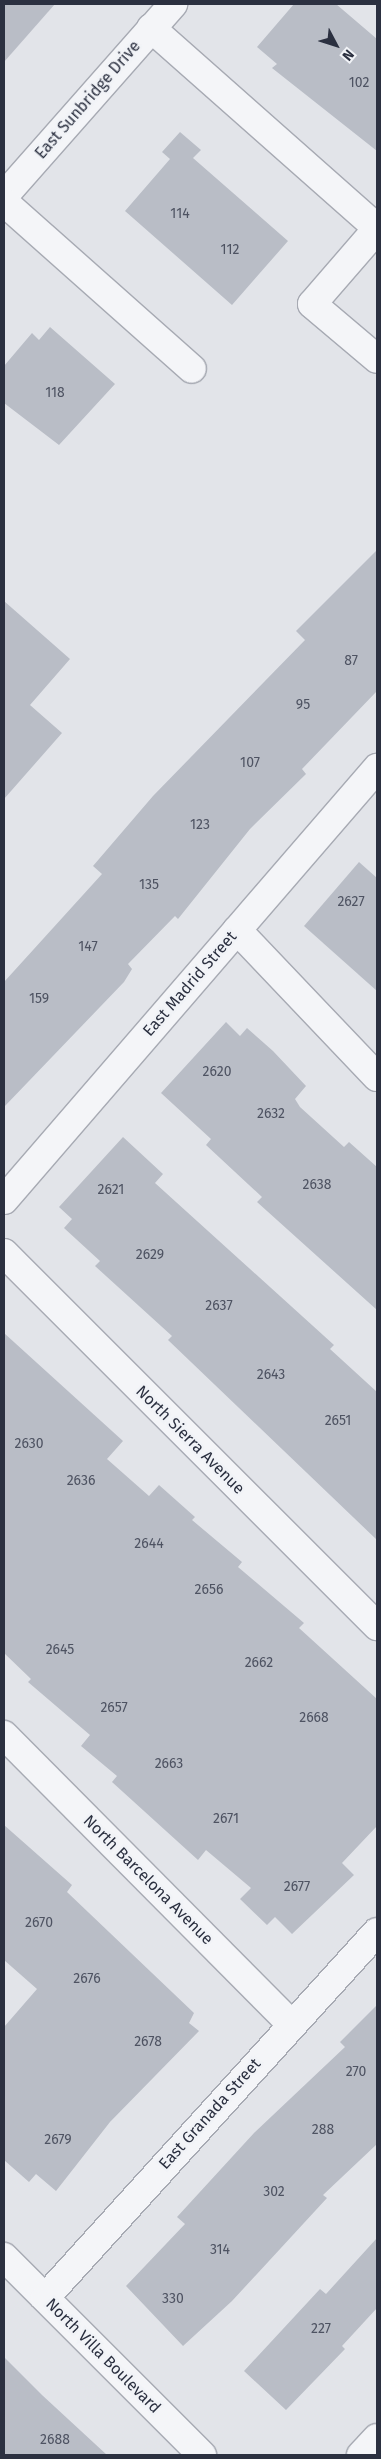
<!DOCTYPE html>
<style>
body{margin:0}
#map{position:relative;width:381px;height:2459px;overflow:hidden;background:#e2e4e9;font-family:"Fira Sans",sans-serif}
div>[style]{position:absolute}
[style*='--x']{left:calc(var(--x)*1px);top:calc(var(--y)*1px);width:calc(var(--w)*1px);rotate:calc(var(--a)*1deg)}
.building>*{inset:0;background:#b9bdc6}
.roads{filter:drop-shadow(1px 0 #a7aab3) drop-shadow(-1px 0 #a7aab3) drop-shadow(0 1px #a7aab3) drop-shadow(0 -1px #a7aab3)}
.minor>*{height:28px;margin:-14px;padding:0 14px;transform-origin:14px;border-radius:14px;background:#f4f5f8}
span{translate:-50% -50%;white-space:nowrap;text-align:center;line-height:1.15;-webkit-text-stroke:5px #f1f3f7;paint-order:stroke}
.number-label{font-size:14px;color:#4e5362}
.number-label span{-webkit-text-stroke-width:0}
.street-label{font-size:16px;color:#2b3040}
.frame{position:absolute;inset:0;border:5px solid #2b3040;pointer-events:none}
.north{position:absolute;left:311px;top:20px;width:50px;height:50px;-webkit-text-stroke:4px #f1f3f7;paint-order:stroke;rotate:130deg;font-size:14px;font-weight:700;line-height:20px;text-align:center;color:#2b3040}
.north::after{content:'';display:block;margin:auto;width:18px;height:22px;background:#2b3040;clip-path:polygon(50% 0,100% 100%,50% 72%,0 100%)}
</style>
<div id="map">
<div class="building">
<i style="clip-path:polygon(4px 4px,55px 4px,4px 62px)"></i>
<i style="clip-path:polygon(294px 4px,336px 4px,377px 39px,377px 151px,272px 68px,277px 64px,257px 47px)"></i>
<i style="clip-path:polygon(180px 132px,201px 150px,193px 158px,288px 241px,232px 305px,125px 211px,170px 159px,162px 152px)"></i>
<i style="clip-path:polygon(50px 327px,115px 384px,59px 445px,4px 403px,4px 366px,32px 333px,39px 340px)"></i>
<i style="clip-path:polygon(377px 550px,377px 691px,302px 769px,306px 774px,250px 829px,178px 919px,175px 916px,128px 964px,132px 969px,124px 982px,4px 1107px,4px 982px,102px 874px,93px 866px,153px 796px,305px 640px,296px 631px)"></i>
<i style="clip-path:polygon(4px 601px,70px 659px,30px 705px,62px 733px,4px 799px)"></i>
<i style="clip-path:polygon(359px 862px,377px 878px,377px 991px,304px 926px)"></i>
<i style="clip-path:polygon(226px 1022px,240px 1036px,247px 1028px,273px 1051px,306px 1086px,295px 1099px,300px 1107px,344px 1147px,349px 1142px,377px 1167px,377px 1310px,257px 1202px,262px 1197px,206px 1145px,211px 1139px,161px 1093px)"></i>
<i style="clip-path:polygon(123px 1137px,163px 1174px,155px 1183px,334px 1345px,330px 1349px,377px 1392px,377px 1540px,168px 1340px,172px 1336px,95px 1266px,100px 1261px,64px 1228px,72px 1219px,59px 1207px)"></i>
<i style="clip-path:polygon(4px 1333px,123px 1441px,107px 1459px,149px 1496px,159px 1485px,195px 1517px,192px 1520px,242px 1562px,238px 1567px,304px 1623px,299px 1628px,377px 1699px,377px 1826px,342px 1863px,354px 1875px,292px 1934px,275px 1917px,267px 1925px,240px 1899px,251px 1888px,206px 1850px,198px 1860px,112px 1782px,117px 1776px,81px 1746px,90px 1735px,28px 1682px,31px 1679px,4px 1653px)"></i>
<i style="clip-path:polygon(4px 1825px,72px 1885px,67px 1892px,194px 2013px,189px 2023px,199px 2031px,110px 2122px,56px 2191px,36px 2174px,29px 2182px,4px 2160px,4px 2027px,37px 1989px,4px 1960px)"></i>
<i style="clip-path:polygon(377px 2005px,377px 2144px,323px 2195px,327px 2198px,232px 2301px,183px 2346px,126px 2286px,185px 2224px,177px 2217px,254px 2133px,345px 2047px,340px 2042px)"></i>
<i style="clip-path:polygon(377px 2238px,377px 2308px,342px 2346px,345px 2349px,286px 2410px,244px 2371px,320px 2289px,326px 2294px)"></i>
<i style="clip-path:polygon(4px 2357px,42px 2395px,107px 2455px,4px 2455px)"></i>
</div>
<div class="roads">
<div class="minor">
<i style="--x:151;--y:28;--w:302;--a:41.5"></i>
<i style="--x:4;--y:196;--w:256;--a:-48.6"></i>
<i style="--x:4;--y:202;--w:251;--a:41.6"></i>
<i style="--x:377;--y:229;--w:99;--a:130.9"></i>
<i style="--x:312;--y:304;--w:85;--a:40.2"></i>
<i style="--x:237;--y:930;--w:203;--a:46.4"></i>
<i style="--x:4;--y:1200;--w:571;--a:-49.19"></i>
<i style="--x:4;--y:1253;--w:528;--a:45"></i>
<i style="--x:4;--y:1735;--w:407;--a:45.2"></i>
<i style="--x:4;--y:2257;--w:280;--a:45"></i>
<i style="--x:45;--y:2298;--w:494;--a:-47.8"></i>
<i style="--x:361;--y:2455;--w:23;--a:-47"></i>
</div>
</div>
<div class="number-label">
<span style="left:359px;top:83px">102</span>
<span style="left:180px;top:214px">114</span>
<span style="left:230px;top:250px">112</span>
<span style="left:55px;top:393px">118</span>
<span style="left:351px;top:661px">87</span>
<span style="left:303px;top:705px">95</span>
<span style="left:250px;top:763px">107</span>
<span style="left:200px;top:825px">123</span>
<span style="left:149px;top:885px">135</span>
<span style="left:351px;top:902px">2627</span>
<span style="left:88px;top:947px">147</span>
<span style="left:39px;top:999px">159</span>
<span style="left:217px;top:1072px">2620</span>
<span style="left:271px;top:1114px">2632</span>
<span style="left:317px;top:1185px">2638</span>
<span style="left:111px;top:1190px">2621</span>
<span style="left:150px;top:1255px">2629</span>
<span style="left:219px;top:1306px">2637</span>
<span style="left:271px;top:1375px">2643</span>
<span style="left:338px;top:1421px">2651</span>
<span style="left:29px;top:1444px">2630</span>
<span style="left:81px;top:1481px">2636</span>
<span style="left:149px;top:1544px">2644</span>
<span style="left:209px;top:1590px">2656</span>
<span style="left:60px;top:1650px">2645</span>
<span style="left:259px;top:1663px">2662</span>
<span style="left:114px;top:1708px">2657</span>
<span style="left:314px;top:1718px">2668</span>
<span style="left:169px;top:1764px">2663</span>
<span style="left:226px;top:1819px">2671</span>
<span style="left:297px;top:1887px">2677</span>
<span style="left:39px;top:1923px">2670</span>
<span style="left:87px;top:1979px">2676</span>
<span style="left:148px;top:2042px">2678</span>
<span style="left:356px;top:2072px">270</span>
<span style="left:323px;top:2130px">288</span>
<span style="left:58px;top:2140px">2679</span>
<span style="left:274px;top:2192px">302</span>
<span style="left:220px;top:2250px">314</span>
<span style="left:173px;top:2299px">330</span>
<span style="left:321px;top:2329px">227</span>
<span style="left:55px;top:2440px">2688</span>
</div>
<div class="street-label">
<span style="left:88px;top:100px;rotate:-49deg">East Sunbridge Drive</span>
<span style="left:190px;top:984px;rotate:-49deg">East Madrid Street</span>
<span style="left:190px;top:1440px;rotate:45deg">North Sierra Avenue</span>
<span style="left:148px;top:1880px;rotate:45deg">North Barcelona Avenue</span>
<span style="left:210px;top:2114px;rotate:-48deg">East Granada Street</span>
<span style="left:103px;top:2356px;rotate:45deg">North Villa Boulevard</span>
</div>
<div class="frame"></div>
<div class="north">N</div>
</div>
